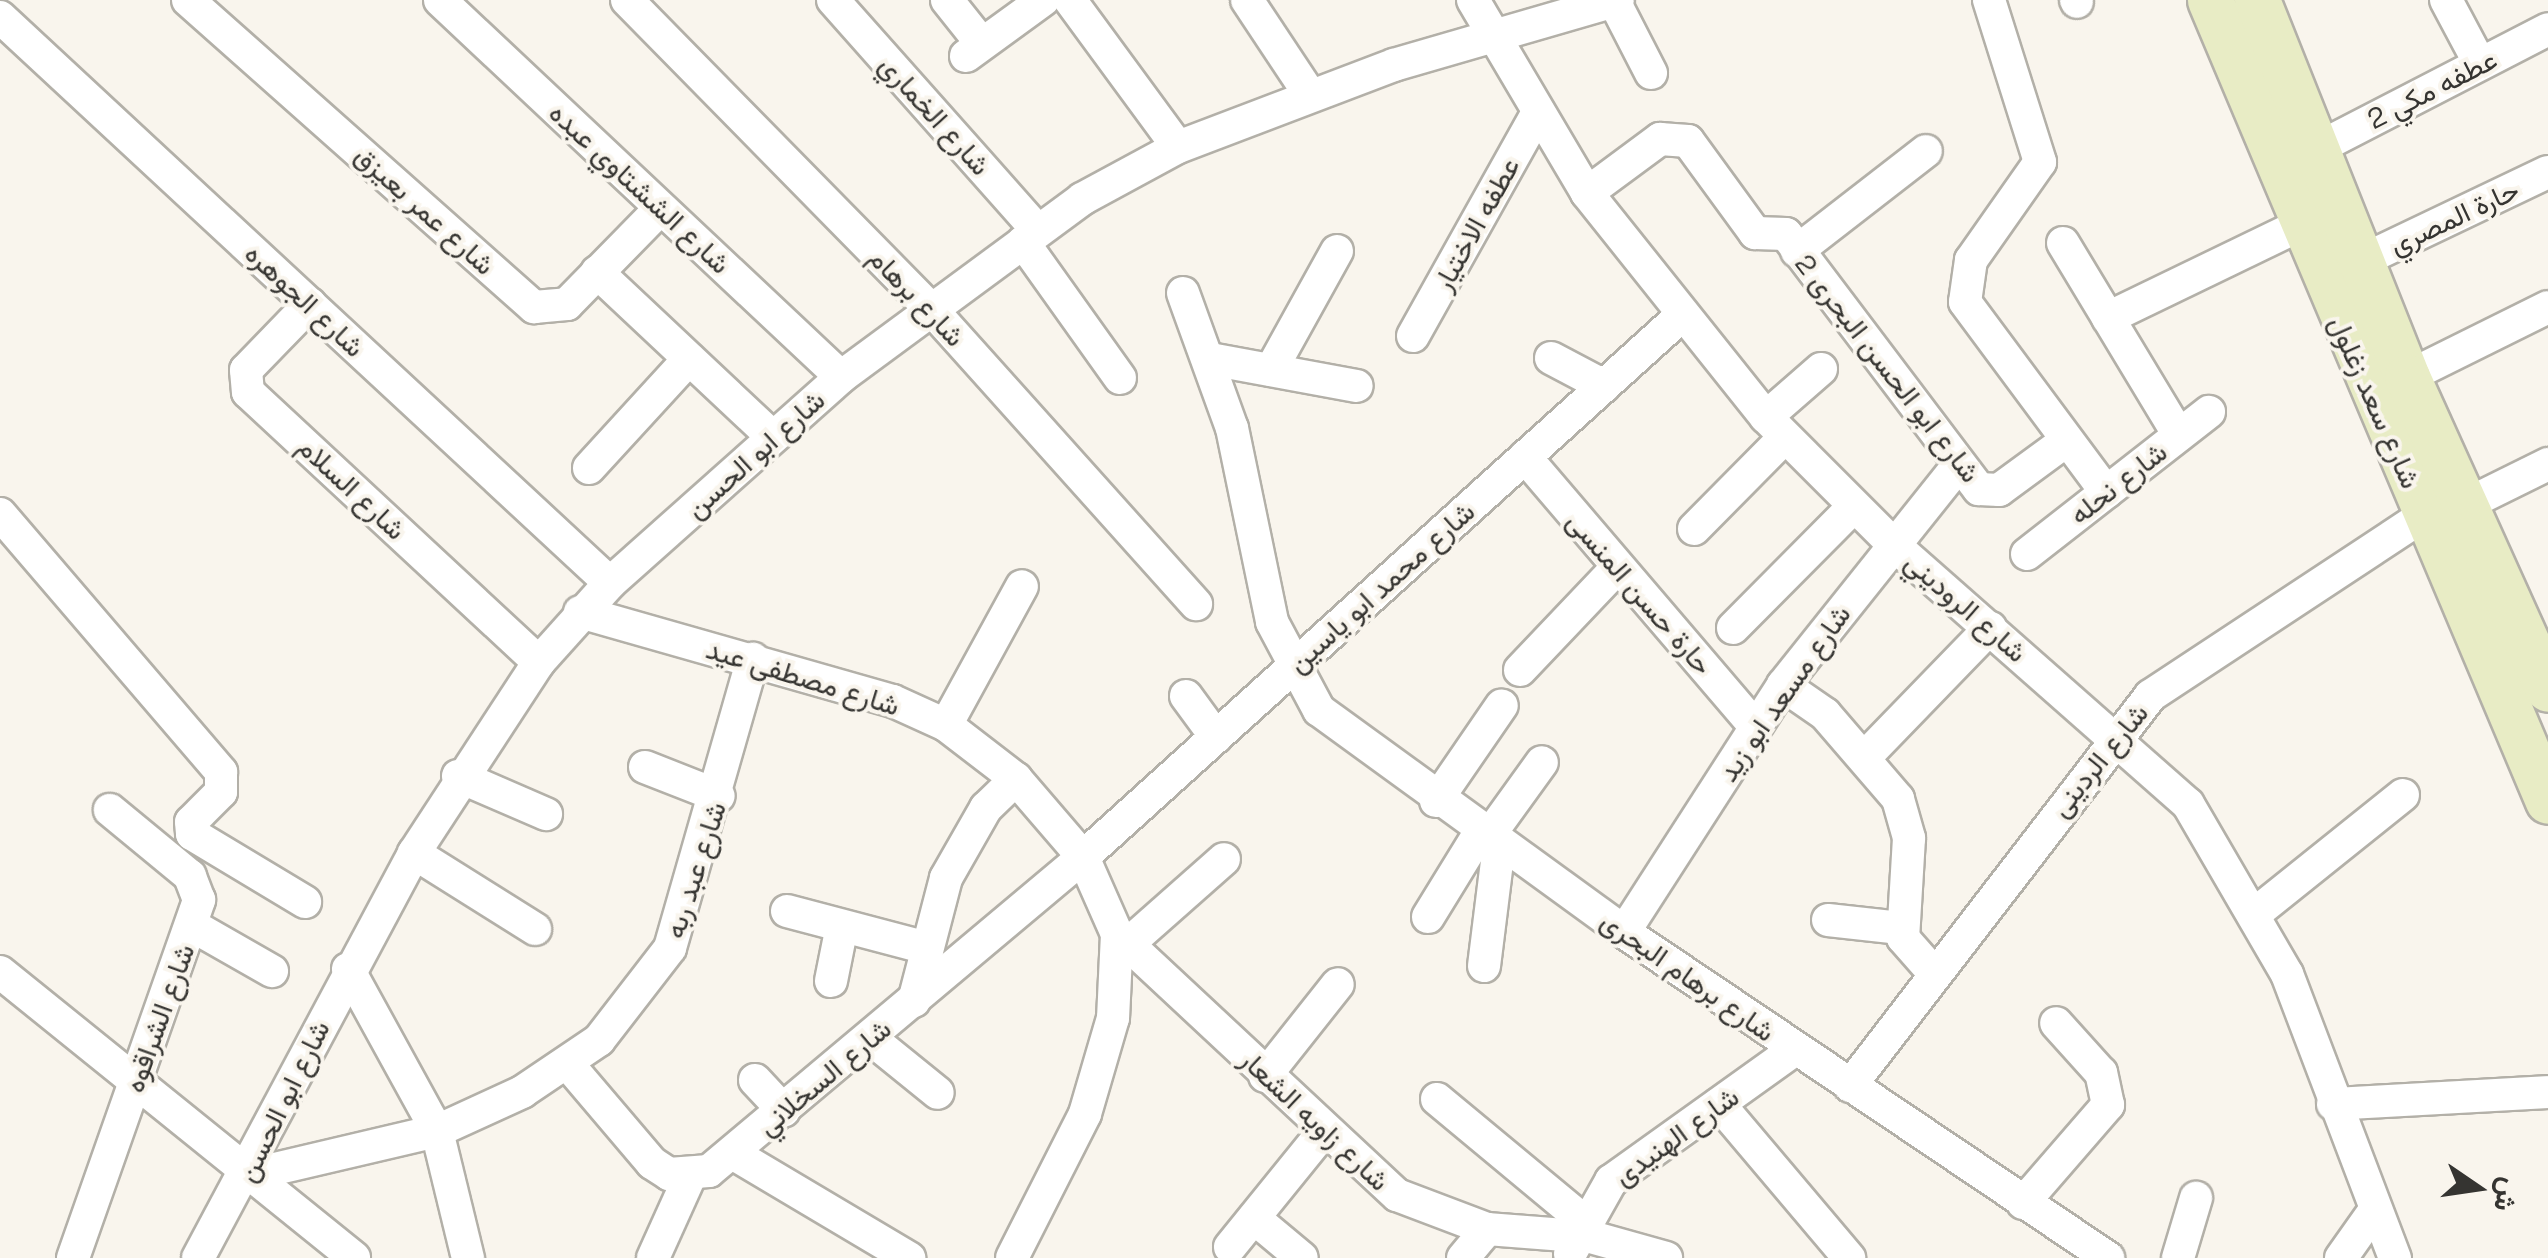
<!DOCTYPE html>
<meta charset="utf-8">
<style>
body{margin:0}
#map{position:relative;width:2548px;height:1258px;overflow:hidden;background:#f9f5ed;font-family:"Space Grotesk",Vazirmatn,sans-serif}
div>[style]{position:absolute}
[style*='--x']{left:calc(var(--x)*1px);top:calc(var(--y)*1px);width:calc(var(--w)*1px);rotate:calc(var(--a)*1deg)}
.roads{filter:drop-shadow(2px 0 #b3b0a8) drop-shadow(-2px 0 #b3b0a8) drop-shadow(0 2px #b3b0a8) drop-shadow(0 -2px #b3b0a8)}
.street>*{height:32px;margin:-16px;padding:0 16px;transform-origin:16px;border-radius:16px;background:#fff}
.secondary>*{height:45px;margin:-22.5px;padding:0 22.5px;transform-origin:22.5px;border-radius:22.5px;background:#e8ecc5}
span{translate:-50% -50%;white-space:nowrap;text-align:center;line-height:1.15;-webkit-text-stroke:8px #f9f5ed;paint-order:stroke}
.street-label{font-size:28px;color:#353431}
.north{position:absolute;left:2428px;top:1138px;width:100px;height:100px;-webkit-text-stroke:8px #f9f5ed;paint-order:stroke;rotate:103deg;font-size:28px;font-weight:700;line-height:40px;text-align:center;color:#353431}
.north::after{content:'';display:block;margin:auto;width:35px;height:45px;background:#353431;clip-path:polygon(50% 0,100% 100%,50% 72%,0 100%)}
</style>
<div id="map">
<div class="roads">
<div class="street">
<i style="--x:188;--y:0;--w:463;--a:41.6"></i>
<i style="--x:534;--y:307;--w:33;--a:-5"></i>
<i style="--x:567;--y:304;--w:134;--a:-45.6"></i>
<i style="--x:440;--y:0;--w:550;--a:43.23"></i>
<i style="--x:627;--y:0;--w:436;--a:45.5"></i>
<i style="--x:933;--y:311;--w:394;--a:48.1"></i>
<i style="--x:833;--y:0;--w:307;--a:48.4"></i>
<i style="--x:947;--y:0;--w:56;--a:51.5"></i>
<i style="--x:1070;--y:0;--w:182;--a:53.7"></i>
<i style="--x:1247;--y:0;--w:114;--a:56.4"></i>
<i style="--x:1473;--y:0;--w:224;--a:59.4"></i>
<i style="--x:1587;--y:193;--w:287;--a:51.4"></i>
<i style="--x:1766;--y:417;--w:180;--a:45"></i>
<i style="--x:1893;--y:544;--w:393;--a:41.4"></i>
<i style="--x:2188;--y:804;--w:197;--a:59.8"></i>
<i style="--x:2287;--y:974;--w:304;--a:69.2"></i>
<i style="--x:1989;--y:0;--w:170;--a:72.5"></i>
<i style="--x:2040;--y:162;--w:120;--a:125.1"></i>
<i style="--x:1971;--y:260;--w:42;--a:98.1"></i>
<i style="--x:1965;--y:302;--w:237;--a:53.4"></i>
<i style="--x:2076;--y:0;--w:2;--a:63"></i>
<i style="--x:2446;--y:0;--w:72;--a:62"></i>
<i style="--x:1614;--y:1;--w:81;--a:62.8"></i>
<i style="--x:0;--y:17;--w:832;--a:42.86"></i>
<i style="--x:966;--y:56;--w:95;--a:-36"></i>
<i style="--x:2316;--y:149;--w:261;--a:-27.3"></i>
<i style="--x:1587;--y:193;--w:91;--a:-36.5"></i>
<i style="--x:1660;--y:139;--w:28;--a:4"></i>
<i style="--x:1688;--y:141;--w:114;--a:53.9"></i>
<i style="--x:1755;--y:233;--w:31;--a:2"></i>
<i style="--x:1786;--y:234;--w:320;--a:52.9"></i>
<i style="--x:1979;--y:489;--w:20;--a:3"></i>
<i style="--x:1999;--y:490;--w:84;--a:-36.3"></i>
<i style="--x:1023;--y:242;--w:167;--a:54.5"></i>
<i style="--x:2063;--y:243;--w:224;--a:58.9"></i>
<i style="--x:1797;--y:251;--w:163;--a:-37.8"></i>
<i style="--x:2359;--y:262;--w:209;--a:-25.5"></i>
<i style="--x:597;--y:272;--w:241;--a:43.2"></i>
<i style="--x:1183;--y:293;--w:144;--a:70.1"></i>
<i style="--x:1232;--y:428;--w:198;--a:78.3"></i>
<i style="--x:1272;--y:622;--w:100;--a:61.9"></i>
<i style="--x:1319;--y:710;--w:377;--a:36"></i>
<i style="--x:1624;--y:932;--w:584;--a:33.96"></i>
<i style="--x:310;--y:304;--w:92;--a:134.1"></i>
<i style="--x:246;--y:370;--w:22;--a:85"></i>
<i style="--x:248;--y:392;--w:397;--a:42.9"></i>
<i style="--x:2108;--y:318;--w:211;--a:-25.8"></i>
<i style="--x:1413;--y:336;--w:257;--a:-60.8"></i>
<i style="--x:1551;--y:358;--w:60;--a:27.8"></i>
<i style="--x:1210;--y:359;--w:149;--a:10.4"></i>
<i style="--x:1271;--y:370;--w:136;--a:-61"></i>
<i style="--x:2407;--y:377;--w:157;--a:-26.4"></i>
<i style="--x:1766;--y:417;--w:73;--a:-41.1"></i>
<i style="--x:1525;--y:457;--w:355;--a:49.5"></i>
<i style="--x:589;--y:468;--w:148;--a:-47.5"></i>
<i style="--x:2463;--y:506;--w:95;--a:-26.3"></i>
<i style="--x:0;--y:514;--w:340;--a:49.4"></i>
<i style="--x:221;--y:772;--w:20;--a:90"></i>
<i style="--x:221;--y:792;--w:42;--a:135"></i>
<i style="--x:191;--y:822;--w:12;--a:85"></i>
<i style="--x:192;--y:834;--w:132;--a:31"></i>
<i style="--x:1694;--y:529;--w:129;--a:-45.3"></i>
<i style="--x:2027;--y:554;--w:231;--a:-38"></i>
<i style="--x:580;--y:612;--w:325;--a:15.9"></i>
<i style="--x:893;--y:701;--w:58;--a:24.4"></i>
<i style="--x:946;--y:725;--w:88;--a:37.6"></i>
<i style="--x:1016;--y:779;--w:103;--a:49.3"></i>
<i style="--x:1083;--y:857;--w:84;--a:66.2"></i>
<i style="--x:1117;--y:934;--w:84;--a:92.7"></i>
<i style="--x:1113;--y:1018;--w:100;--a:106.3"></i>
<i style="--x:1085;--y:1114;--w:161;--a:116.9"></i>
<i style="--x:1733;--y:628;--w:170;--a:-45.2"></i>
<i style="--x:1520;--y:670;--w:139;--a:-46.5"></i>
<i style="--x:1783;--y:685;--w:51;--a:34.6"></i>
<i style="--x:1825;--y:714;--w:112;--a:49.3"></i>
<i style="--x:1898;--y:799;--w:41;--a:74.2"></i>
<i style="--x:1909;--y:838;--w:100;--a:93.4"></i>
<i style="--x:1903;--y:938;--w:45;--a:48.6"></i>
<i style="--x:1186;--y:696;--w:51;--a:53.8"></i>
<i style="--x:946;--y:725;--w:158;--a:-61.3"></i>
<i style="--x:1865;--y:757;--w:180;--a:-45.9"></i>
<i style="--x:645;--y:767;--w:79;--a:21.4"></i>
<i style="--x:458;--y:776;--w:96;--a:23.4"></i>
<i style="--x:1436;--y:801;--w:116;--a:-55.5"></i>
<i style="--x:1488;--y:837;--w:92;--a:-54.2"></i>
<i style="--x:414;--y:853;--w:143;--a:32.1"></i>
<i style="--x:787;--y:911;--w:145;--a:14.8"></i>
<i style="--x:2257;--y:912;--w:187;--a:-38.7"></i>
<i style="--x:1428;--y:917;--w:101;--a:-58.4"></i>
<i style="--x:1828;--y:920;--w:73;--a:6.3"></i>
<i style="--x:193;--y:926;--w:91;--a:29.7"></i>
<i style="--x:1624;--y:932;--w:294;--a:-57.2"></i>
<i style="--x:1783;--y:685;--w:280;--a:-51.4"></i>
<i style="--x:1117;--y:934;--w:383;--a:43"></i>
<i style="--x:1397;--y:1195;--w:96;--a:20.7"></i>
<i style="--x:1487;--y:1229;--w:104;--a:4.4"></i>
<i style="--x:1591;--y:1237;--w:78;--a:15.6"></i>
<i style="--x:1128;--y:944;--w:128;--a:-41.5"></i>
<i style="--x:1484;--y:966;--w:122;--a:-82.9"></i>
<i style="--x:348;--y:969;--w:185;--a:61.2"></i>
<i style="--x:437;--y:1131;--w:131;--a:76.3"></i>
<i style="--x:0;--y:972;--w:455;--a:38.9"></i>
<i style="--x:831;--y:981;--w:56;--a:-78.7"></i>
<i style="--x:914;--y:1001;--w:127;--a:-75.4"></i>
<i style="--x:946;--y:878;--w:81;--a:-60.3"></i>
<i style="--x:986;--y:808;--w:42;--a:-44"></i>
<i style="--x:870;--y:1038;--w:87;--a:39"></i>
<i style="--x:567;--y:1063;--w:131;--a:49.6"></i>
<i style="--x:652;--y:1163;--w:20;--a:33"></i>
<i style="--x:669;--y:1174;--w:40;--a:-4.3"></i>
<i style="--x:709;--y:1171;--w:488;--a:-40"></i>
<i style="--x:1083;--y:857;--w:804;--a:-42.13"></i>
<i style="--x:1265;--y:1076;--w:117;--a:-51.6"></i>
<i style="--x:755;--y:1080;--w:42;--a:46.9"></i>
<i style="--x:1850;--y:1086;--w:492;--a:-52.4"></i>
<i style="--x:2150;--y:696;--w:328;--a:-33.4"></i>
<i style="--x:1437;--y:1099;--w:190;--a:39.7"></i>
<i style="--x:1719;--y:1104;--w:202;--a:49.8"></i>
<i style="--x:2333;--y:1104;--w:215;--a:-3.2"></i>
<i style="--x:734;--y:1154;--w:204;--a:30.7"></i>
<i style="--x:249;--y:1175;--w:193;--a:-13.2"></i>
<i style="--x:437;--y:1131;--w:94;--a:-24.6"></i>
<i style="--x:522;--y:1092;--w:93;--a:-34"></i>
<i style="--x:599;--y:1040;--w:116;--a:-52.3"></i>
<i style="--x:670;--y:948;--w:301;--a:-74"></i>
<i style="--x:2023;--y:1203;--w:130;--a:-49.1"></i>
<i style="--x:2108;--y:1105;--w:33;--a:-102"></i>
<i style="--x:2101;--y:1073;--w:67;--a:-132"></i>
<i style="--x:1254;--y:1218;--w:62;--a:39.8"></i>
<i style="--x:1230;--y:1247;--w:149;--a:-51"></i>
<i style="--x:1570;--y:1254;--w:84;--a:-60.7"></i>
<i style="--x:1611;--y:1181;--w:225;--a:-35.6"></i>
<i style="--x:73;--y:1258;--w:380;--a:-70.6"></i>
<i style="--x:199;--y:900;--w:26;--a:-111"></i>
<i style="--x:190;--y:876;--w:104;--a:-140.5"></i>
<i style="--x:198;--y:1258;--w:459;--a:-61.9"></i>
<i style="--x:414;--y:853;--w:228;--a:-56.8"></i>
<i style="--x:539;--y:662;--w:106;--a:-48.1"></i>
<i style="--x:610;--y:583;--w:310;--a:-41.7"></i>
<i style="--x:841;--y:377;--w:300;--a:-36.4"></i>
<i style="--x:1082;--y:199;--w:109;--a:-28.4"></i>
<i style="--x:1178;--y:147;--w:231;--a:-20.8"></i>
<i style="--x:1394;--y:65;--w:233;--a:-16.2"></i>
<i style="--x:653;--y:1258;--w:90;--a:-65.7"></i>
<i style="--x:1463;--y:1258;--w:38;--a:-50"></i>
<i style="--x:2178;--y:1258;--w:63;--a:-73.3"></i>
<i style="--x:2341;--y:1258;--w:54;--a:-54.8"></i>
</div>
<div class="secondary">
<i style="--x:2210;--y:0;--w:869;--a:67.12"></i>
<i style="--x:2257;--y:0;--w:406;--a:68.3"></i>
<i style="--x:2407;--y:377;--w:342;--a:65.7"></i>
</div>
</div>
<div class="street-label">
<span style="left:2432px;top:89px;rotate:-27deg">عطفه مكي 2</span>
<span style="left:935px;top:115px;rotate:48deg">شارع الخماري</span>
<span style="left:640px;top:188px;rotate:43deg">شارع الششتاوي عبده</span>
<span style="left:425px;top:210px;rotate:42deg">شارع عمر بعيزق</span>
<span style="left:2454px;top:217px;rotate:-25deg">حارة المصري</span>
<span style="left:1476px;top:224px;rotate:-61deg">عطفه الاختيار</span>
<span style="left:917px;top:297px;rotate:46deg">شارع برهام</span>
<span style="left:305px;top:300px;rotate:43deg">شارع الجوهره</span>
<span style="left:1888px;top:368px;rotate:52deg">شارع ابو الحسن البحرى 2</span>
<span style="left:2375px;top:402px;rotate:66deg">شارع سعد زغلول</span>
<span style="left:755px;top:454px;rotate:-42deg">شارع ابو الحسن</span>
<span style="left:2118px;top:483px;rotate:-38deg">شارع نحله</span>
<span style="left:352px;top:488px;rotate:43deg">شارع السلام</span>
<span style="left:1381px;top:587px;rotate:-42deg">شارع محمد ابو ياسين</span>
<span style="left:1640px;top:593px;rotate:49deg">حارة حسن المنسى</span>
<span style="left:1966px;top:607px;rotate:41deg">شارع الروديني</span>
<span style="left:803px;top:677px;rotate:17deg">شارع مصطفى عيد</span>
<span style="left:1784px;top:693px;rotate:-55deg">شارع مسعد ابو زيد</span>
<span style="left:2099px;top:760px;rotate:-51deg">شارع الردينى</span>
<span style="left:695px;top:870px;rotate:-72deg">شارع عبد ربه</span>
<span style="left:1688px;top:976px;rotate:35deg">شارع برهام البحرى</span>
<span style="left:159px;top:1018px;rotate:-70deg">شارع الشراقوه</span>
<span style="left:824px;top:1077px;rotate:-40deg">شارع السخلاني</span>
<span style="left:283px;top:1101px;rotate:-64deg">شارع ابو الحسن</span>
<span style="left:1315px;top:1120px;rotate:43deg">شارع زاويه الشعار</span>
<span style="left:1676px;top:1136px;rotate:-36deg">شارع الهنيدى</span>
</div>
<div class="north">ش</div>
</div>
